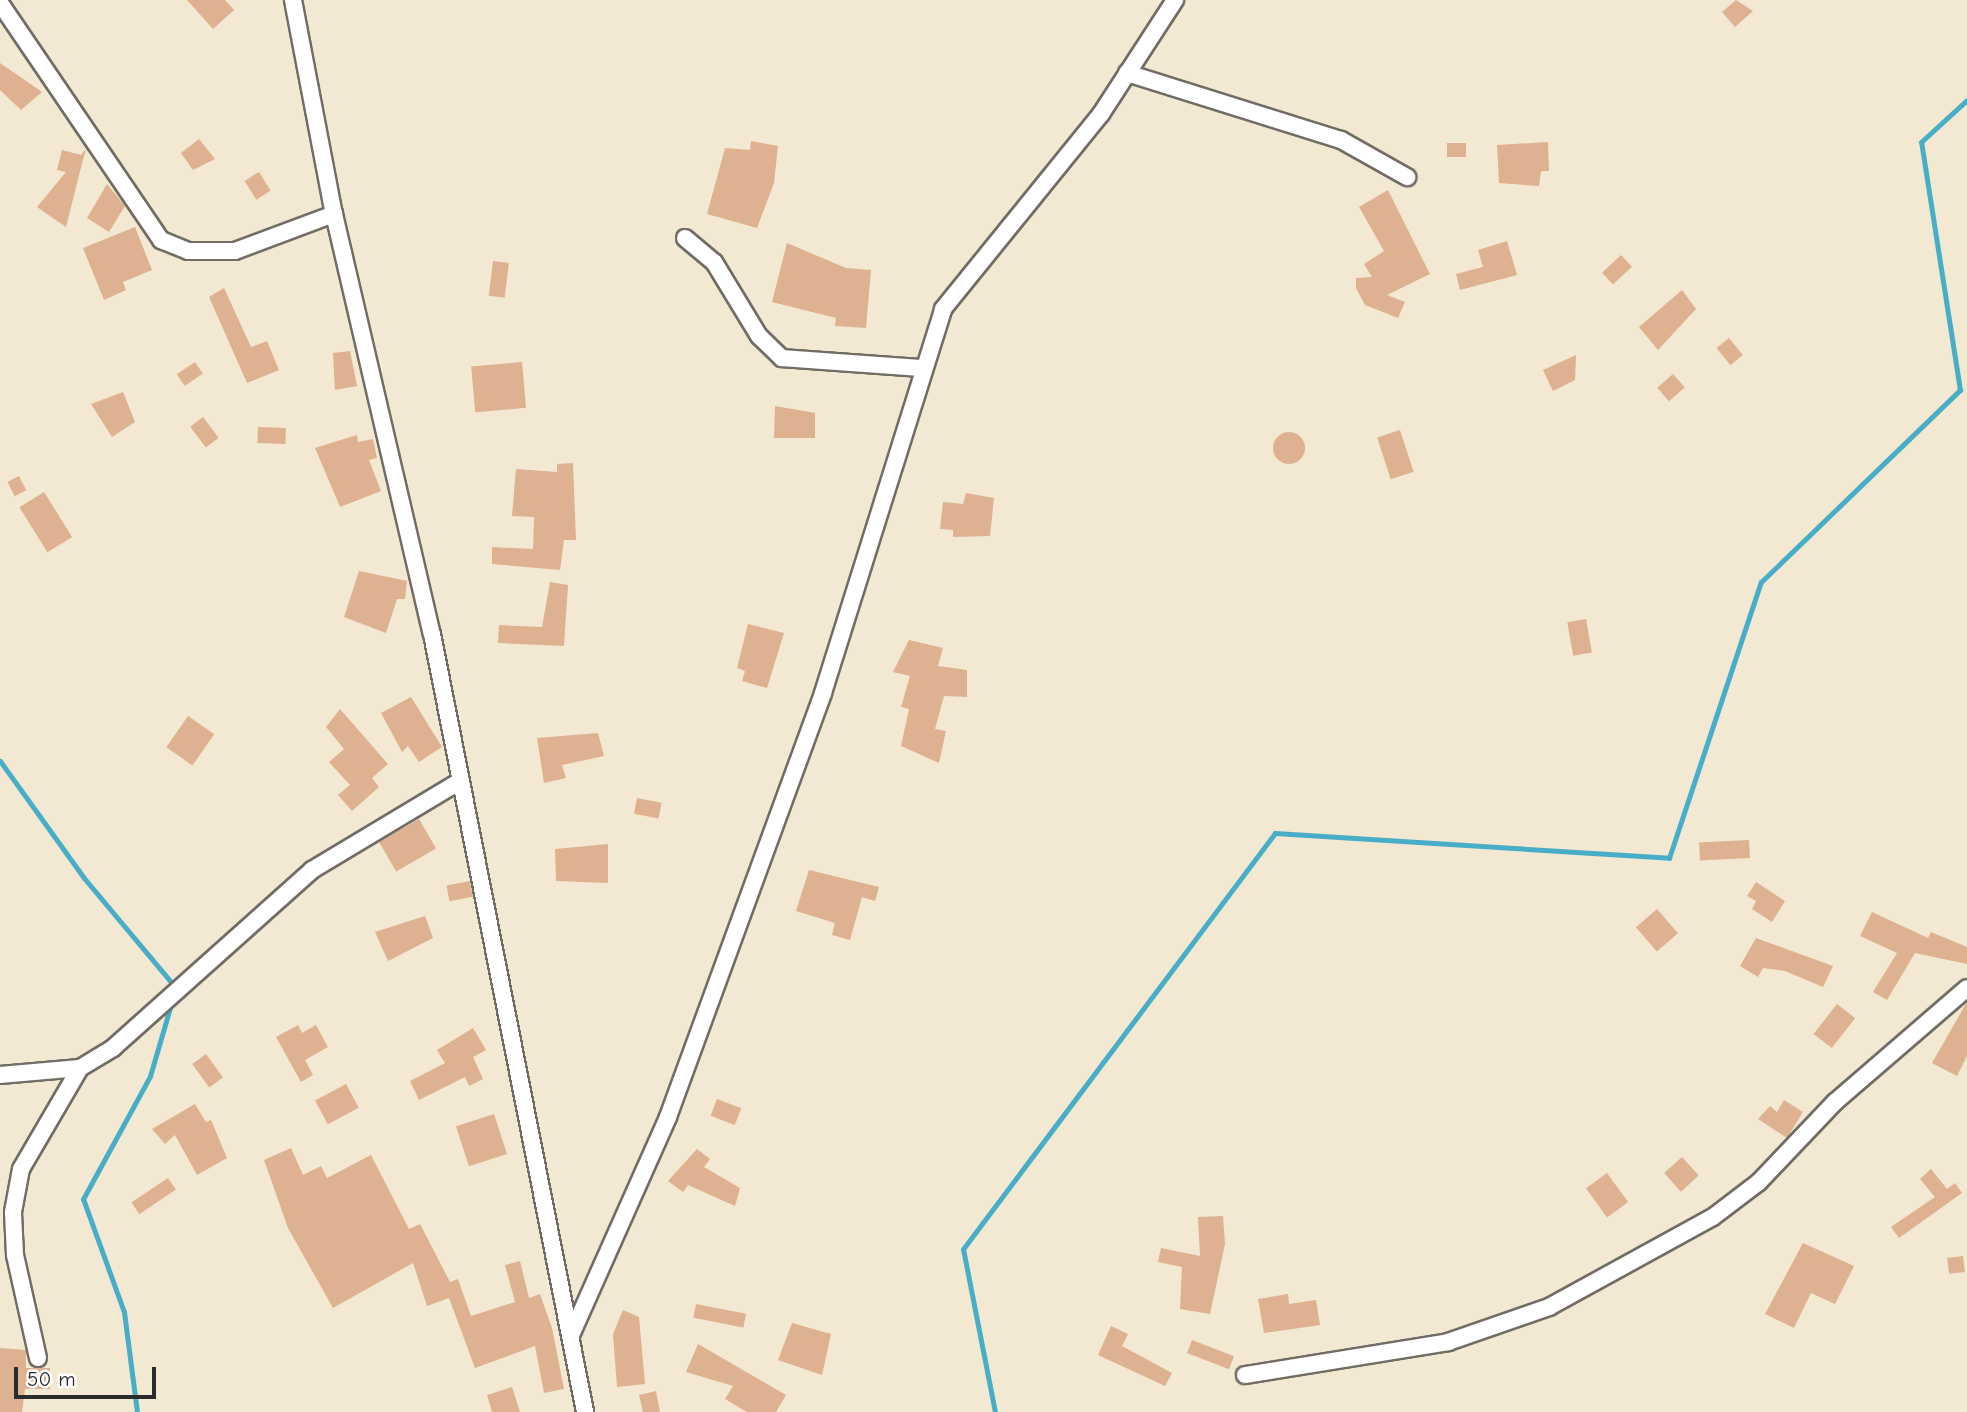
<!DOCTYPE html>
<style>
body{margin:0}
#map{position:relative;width:1967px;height:1412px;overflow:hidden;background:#f3e8d1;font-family:"Comic Neue",sans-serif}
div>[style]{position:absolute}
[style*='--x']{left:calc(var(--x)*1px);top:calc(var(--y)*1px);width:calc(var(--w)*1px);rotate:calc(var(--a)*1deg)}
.stream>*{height:5px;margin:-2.5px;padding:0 2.5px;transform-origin:2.5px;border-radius:2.5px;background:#48aec7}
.building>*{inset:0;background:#deb191;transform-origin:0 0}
.round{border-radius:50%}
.roads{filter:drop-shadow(2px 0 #716d65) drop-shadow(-2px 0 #716d65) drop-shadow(0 2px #716d65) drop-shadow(0 -2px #716d65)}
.minor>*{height:16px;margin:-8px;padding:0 8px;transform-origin:8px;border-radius:8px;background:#fff}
span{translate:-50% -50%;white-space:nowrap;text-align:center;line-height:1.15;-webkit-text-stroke:7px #fff;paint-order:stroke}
.scale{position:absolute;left:14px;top:1367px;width:142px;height:32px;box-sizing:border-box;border:4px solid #2b2b2b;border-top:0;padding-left:9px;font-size:21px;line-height:24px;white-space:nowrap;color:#2b2b2b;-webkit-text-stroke:5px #fff;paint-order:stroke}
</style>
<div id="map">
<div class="stream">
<i style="--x:0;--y:761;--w:144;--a:54.3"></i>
<i style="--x:84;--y:878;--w:143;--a:50.1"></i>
<i style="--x:137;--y:1412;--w:101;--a:-97.4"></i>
<i style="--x:124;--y:1312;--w:120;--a:-109.9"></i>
<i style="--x:83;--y:1199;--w:140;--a:-61.4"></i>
<i style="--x:150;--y:1076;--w:78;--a:-73.7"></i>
<i style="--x:995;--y:1412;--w:166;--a:-101.1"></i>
<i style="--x:963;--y:1249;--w:520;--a:-53.13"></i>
<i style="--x:1275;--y:833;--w:395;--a:3.6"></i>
<i style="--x:1669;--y:858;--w:291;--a:-71.6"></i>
<i style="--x:1761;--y:582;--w:277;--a:-44"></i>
<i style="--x:1960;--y:390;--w:251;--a:-98.9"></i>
<i style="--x:1921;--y:142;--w:62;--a:-42.4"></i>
</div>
<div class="building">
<i style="clip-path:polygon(187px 0,225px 0,234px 10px,213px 29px)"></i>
<i style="clip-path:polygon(1736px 0,1753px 11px,1735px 27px,1722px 12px)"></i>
<i style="clip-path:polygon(0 63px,42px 92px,21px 110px,0 90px)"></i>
<i style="clip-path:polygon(199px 139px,215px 159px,193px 170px,181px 153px)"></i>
<i style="clip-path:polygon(751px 141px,778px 146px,774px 183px,757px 228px,707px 214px,725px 148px,750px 150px)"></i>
<i style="clip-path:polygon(1548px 142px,1549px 171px,1541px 171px,1539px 186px,1499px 183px,1497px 145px)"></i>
<i style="left:1447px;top:143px;width:19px;height:14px"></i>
<i style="clip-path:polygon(86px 149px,79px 175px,66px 227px,37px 207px,66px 172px,57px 170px,62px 150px,81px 155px)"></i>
<i style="left:259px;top:172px;width:22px;height:17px;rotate:58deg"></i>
<i style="clip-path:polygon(107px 184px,125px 206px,109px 232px,87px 218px)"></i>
<i style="clip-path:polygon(1388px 190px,1430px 274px,1387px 295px,1405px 302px,1398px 318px,1365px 305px,1356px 288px,1356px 278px,1372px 277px,1364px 264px,1384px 251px,1359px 207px)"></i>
<i style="clip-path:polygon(135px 227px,152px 270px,123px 282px,126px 290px,104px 300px,83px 248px)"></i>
<i style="clip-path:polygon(1507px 241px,1517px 275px,1460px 290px,1456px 274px,1483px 267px,1478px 250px)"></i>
<i style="clip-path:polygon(787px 243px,846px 268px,871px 270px,866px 328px,835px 326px,836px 318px,772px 302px)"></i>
<i style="left:1621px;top:255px;width:16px;height:26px;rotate:47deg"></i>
<i style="left:493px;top:261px;width:16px;height:35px;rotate:7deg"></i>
<i style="clip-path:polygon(224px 288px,251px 347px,267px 341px,279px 370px,247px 383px,209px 297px)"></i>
<i style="clip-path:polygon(1682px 290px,1696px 309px,1658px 350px,1639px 327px)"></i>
<i style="left:1729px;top:338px;width:22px;height:16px;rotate:51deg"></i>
<i style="clip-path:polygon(350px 351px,357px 386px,335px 390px,333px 353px)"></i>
<i style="clip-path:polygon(1576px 355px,1575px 380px,1553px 391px,1543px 370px)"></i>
<i style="left:195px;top:362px;width:14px;height:22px;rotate:56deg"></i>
<i style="left:522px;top:362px;width:46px;height:51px;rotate:85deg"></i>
<i style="left:1673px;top:374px;width:18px;height:21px;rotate:49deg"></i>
<i style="clip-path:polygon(123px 392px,135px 422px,112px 437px,91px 404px)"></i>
<i style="clip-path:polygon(775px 406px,815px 413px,815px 438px,774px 438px)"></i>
<i style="left:203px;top:417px;width:26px;height:16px;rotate:53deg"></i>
<i style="left:258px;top:427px;width:28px;height:16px;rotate:2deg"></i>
<i style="left:1400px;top:430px;width:44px;height:24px;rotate:72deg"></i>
<i class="round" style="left:1273px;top:432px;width:32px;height:32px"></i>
<i style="clip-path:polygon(357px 435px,358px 442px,373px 439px,377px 458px,369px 460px,381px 491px,340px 507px,315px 448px)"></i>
<i style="clip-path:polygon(573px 463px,576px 540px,564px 540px,560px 570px,492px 564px,492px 547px,533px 549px,534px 517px,512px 516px,516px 469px,557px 472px,557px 464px)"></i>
<i style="left:19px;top:476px;width:16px;height:13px;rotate:63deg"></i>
<i style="left:44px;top:492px;width:53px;height:29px;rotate:58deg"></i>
<i style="clip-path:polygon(966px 493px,994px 498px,990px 536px,953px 537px,953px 530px,940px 529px,943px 502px,963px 504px)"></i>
<i style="clip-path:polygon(359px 571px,407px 581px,405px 599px,397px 599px,386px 633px,344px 617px)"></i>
<i style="clip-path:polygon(550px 582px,568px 585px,564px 646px,498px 643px,499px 625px,542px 627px)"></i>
<i style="left:1586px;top:619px;width:34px;height:19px;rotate:80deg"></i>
<i style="clip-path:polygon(748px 624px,784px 633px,767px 688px,742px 681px,745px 671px,737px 668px)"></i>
<i style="clip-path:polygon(909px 640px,943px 648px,938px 666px,967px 670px,967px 697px,944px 696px,935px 729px,946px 731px,939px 763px,901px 746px,909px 709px,901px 707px,910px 676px,893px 672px)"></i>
<i style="clip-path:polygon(411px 697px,442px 747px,419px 762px,408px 746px,402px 752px,381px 713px)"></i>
<i style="clip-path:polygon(340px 709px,388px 764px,372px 778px,379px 787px,352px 811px,338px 795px,350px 785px,329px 762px,344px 749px,326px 727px)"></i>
<i style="left:188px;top:716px;width:32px;height:38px;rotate:35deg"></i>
<i style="clip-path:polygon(598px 733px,604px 756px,562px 765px,566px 778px,544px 783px,537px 738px)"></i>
<i style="left:637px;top:798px;width:25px;height:16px;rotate:11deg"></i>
<i style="left:419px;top:819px;width:34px;height:46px;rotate:60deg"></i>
<i style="left:1749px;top:840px;width:18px;height:50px;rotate:87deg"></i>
<i style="clip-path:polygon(608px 844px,608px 883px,556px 881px,555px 849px)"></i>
<i style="clip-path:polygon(809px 870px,879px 887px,875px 901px,862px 897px,850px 940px,832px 935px,835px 923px,796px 911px)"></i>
<i style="left:470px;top:881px;width:16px;height:24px;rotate:79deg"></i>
<i style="clip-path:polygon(1756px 882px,1785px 901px,1772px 922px,1752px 909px,1756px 901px,1747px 896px)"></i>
<i style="left:1657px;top:909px;width:32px;height:28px;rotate:49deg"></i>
<i style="clip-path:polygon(1872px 912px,1928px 938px,1931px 932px,1967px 947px,1967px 964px,1915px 953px,1887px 1000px,1873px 992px,1897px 953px,1860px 936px)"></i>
<i style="clip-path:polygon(425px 916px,433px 938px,388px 961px,375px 932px)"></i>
<i style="clip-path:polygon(1756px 938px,1833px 966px,1823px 987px,1785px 971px,1763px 968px,1758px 977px,1740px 966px)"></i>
<i style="clip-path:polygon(1967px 1002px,1967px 1056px,1957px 1076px,1932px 1063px)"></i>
<i style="left:1837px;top:1004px;width:23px;height:38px;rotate:38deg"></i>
<i style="clip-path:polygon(298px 1025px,302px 1033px,316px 1025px,328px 1047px,305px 1060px,313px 1075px,301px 1082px,276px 1037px)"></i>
<i style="clip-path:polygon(473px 1028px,486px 1050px,473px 1057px,483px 1079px,469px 1086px,465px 1077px,419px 1100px,410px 1081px,445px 1063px,437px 1050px)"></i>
<i style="left:206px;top:1054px;width:29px;height:17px;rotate:54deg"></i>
<i style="left:346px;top:1084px;width:27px;height:35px;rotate:62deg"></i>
<i style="left:717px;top:1099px;width:26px;height:18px;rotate:21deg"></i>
<i style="clip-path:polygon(1784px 1100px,1803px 1112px,1787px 1138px,1758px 1119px,1770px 1106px,1777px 1112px)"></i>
<i style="clip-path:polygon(195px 1104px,206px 1122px,211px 1120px,227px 1158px,197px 1175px,175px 1135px,165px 1144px,152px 1129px)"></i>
<i style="left:494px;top:1114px;width:42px;height:40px;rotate:72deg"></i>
<i style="clip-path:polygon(291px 1148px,303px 1175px,321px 1166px,327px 1178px,371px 1155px,409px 1229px,420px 1224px,450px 1282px,458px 1279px,471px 1316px,515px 1302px,505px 1265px,520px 1261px,529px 1298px,540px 1294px,552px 1328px,564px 1389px,544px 1393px,535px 1346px,475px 1368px,449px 1298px,427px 1306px,413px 1263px,333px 1308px,288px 1228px,264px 1160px)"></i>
<i style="clip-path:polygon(697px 1149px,710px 1159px,704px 1167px,740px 1188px,735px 1206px,688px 1185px,683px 1192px,668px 1181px)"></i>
<i style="left:1682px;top:1157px;width:25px;height:24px;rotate:48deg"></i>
<i style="clip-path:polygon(1931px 1169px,1947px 1189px,1955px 1183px,1962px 1193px,1899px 1238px,1891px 1227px,1935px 1197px,1920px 1179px)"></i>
<i style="left:1607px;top:1173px;width:36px;height:26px;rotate:54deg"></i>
<i style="left:168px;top:1178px;width:14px;height:44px;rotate:56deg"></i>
<i style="clip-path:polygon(1223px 1216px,1225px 1244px,1210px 1314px,1180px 1309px,1182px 1267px,1158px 1262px,1161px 1248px,1200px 1256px,1198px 1217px)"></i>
<i style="clip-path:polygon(1803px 1243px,1854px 1266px,1835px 1304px,1811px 1293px,1794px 1328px,1765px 1314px)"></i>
<i style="left:1963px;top:1256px;width:16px;height:16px;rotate:83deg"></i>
<i style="clip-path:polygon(1288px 1294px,1289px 1304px,1316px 1300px,1320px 1325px,1264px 1333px,1258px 1299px)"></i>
<i style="left:696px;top:1304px;width:51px;height:14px;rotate:11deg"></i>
<i style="clip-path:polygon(623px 1310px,639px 1317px,645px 1384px,617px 1387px,613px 1334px)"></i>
<i style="clip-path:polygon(792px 1323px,831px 1334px,822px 1375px,778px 1360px)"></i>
<i style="clip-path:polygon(1111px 1326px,1128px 1334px,1122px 1346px,1172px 1373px,1165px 1386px,1098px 1355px)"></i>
<i style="left:1192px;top:1340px;width:45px;height:14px;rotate:21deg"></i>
<i style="clip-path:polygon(698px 1344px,786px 1395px,776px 1412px,747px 1412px,725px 1399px,733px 1386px,686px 1372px)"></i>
<i style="clip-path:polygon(0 1348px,26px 1350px,26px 1368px,50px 1368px,50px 1389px,25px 1389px,22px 1412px,0 1412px)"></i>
<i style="clip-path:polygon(512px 1387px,520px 1412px,492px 1412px,487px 1395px)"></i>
<i style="clip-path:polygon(656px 1391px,660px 1412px,643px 1412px,639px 1395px)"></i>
</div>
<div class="roads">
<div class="minor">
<i style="--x:293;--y:0;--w:218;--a:79.2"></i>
<i style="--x:334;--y:214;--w:431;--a:76.9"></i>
<i style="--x:432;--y:634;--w:793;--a:78.87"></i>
<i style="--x:0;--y:3;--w:287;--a:55.8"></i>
<i style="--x:161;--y:240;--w:29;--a:22"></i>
<i style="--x:188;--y:251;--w:47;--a:0"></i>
<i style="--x:235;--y:251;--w:106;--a:-20.5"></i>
<i style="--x:1127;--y:73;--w:224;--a:17.4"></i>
<i style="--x:1341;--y:140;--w:76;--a:29.3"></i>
<i style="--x:685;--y:238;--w:38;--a:40"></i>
<i style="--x:714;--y:262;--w:87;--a:58.7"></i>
<i style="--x:759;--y:336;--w:32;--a:44"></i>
<i style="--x:782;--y:358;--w:138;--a:4.1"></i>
<i style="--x:0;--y:1075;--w:80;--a:-5"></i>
<i style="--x:80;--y:1068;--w:39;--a:-31"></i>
<i style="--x:113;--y:1048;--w:267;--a:-41.8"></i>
<i style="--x:312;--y:870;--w:173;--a:-31"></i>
<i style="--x:572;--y:1333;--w:236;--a:-66"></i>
<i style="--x:668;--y:1117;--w:451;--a:-69.9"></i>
<i style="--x:823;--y:693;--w:402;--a:-72.6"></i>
<i style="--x:943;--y:309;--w:251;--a:-51"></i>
<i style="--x:1101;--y:114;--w:136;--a:-57"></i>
<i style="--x:38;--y:1358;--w:106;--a:-102.6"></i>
<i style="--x:15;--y:1255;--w:43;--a:-92.7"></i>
<i style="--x:13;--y:1212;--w:44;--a:-79.5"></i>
<i style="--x:21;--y:1169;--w:117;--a:-59.7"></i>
<i style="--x:1245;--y:1375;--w:206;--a:-9.2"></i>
<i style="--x:1448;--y:1342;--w:107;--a:-19.1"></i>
<i style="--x:1549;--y:1307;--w:187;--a:-28.8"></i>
<i style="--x:1713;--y:1217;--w:58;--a:-37.3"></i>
<i style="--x:1759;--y:1182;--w:110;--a:-46.5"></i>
<i style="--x:1835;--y:1102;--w:174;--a:-40.8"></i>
</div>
</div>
<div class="scale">50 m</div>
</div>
